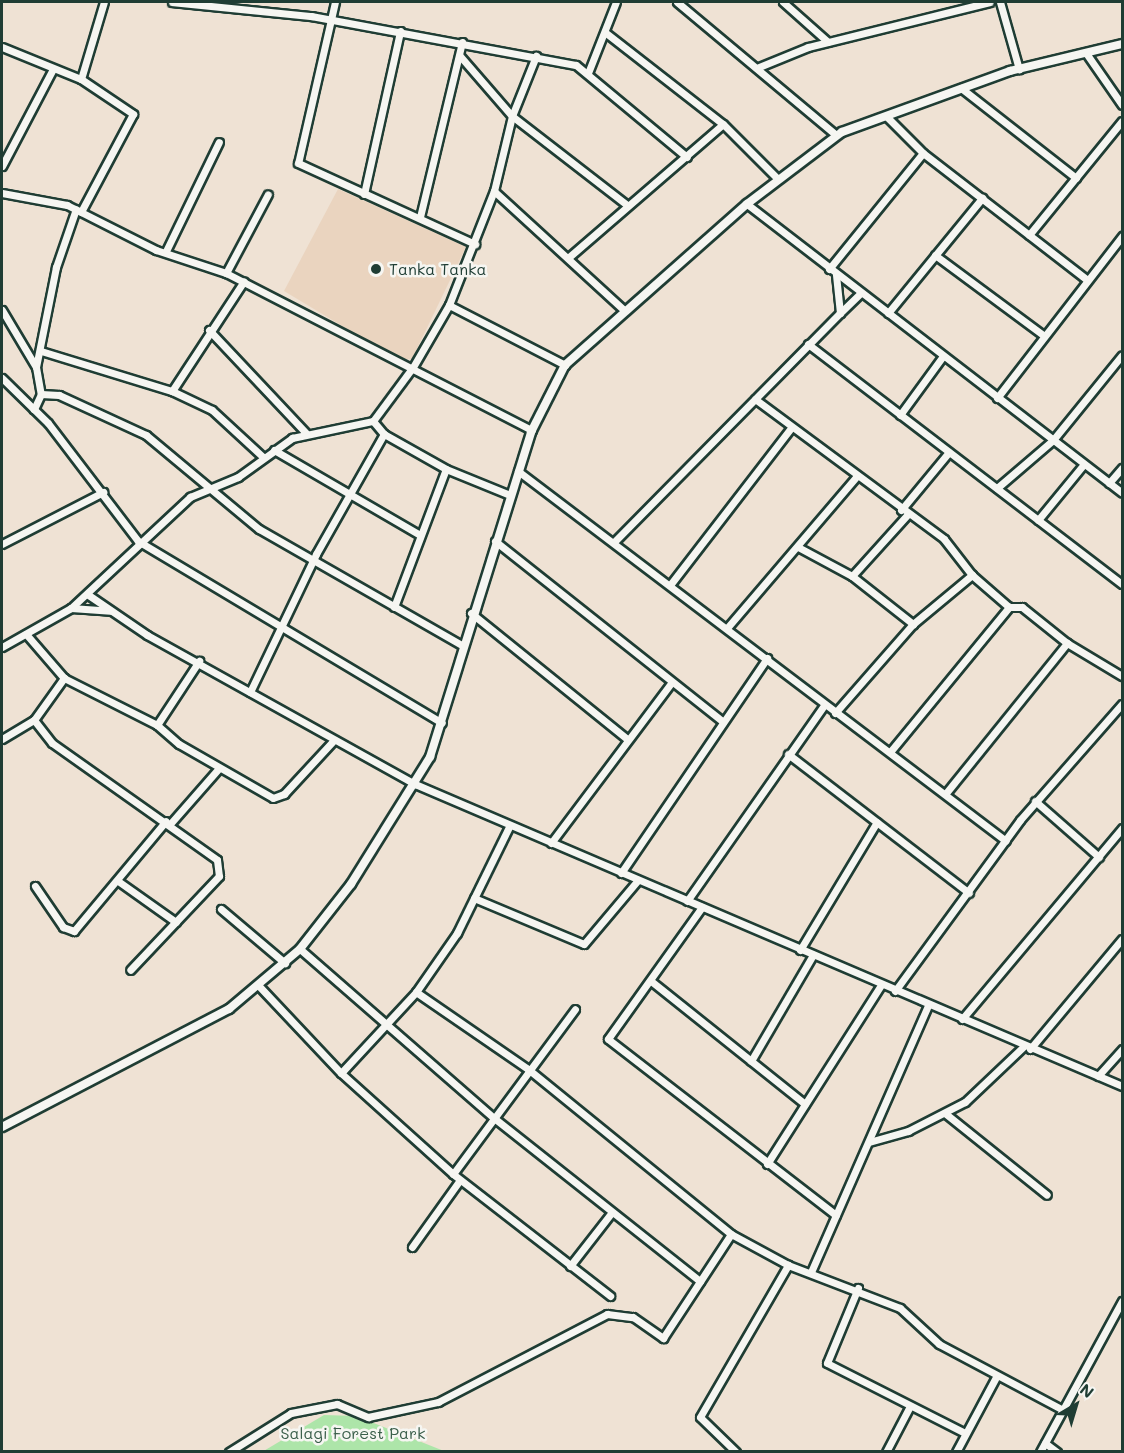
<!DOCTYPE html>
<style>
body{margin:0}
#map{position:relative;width:1124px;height:1453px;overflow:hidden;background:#efe2d4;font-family:Mali,sans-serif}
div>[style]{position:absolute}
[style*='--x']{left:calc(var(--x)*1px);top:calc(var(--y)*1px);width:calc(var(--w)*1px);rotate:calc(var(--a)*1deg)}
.built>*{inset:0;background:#ead4bf}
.green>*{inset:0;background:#ade5a9}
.roads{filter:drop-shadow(2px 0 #1f3d34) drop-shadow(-2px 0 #1f3d34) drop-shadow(0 2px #1f3d34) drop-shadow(0 -2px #1f3d34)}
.minor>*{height:7px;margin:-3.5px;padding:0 3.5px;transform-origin:3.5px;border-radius:3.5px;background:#f6f6f2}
.tertiary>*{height:8px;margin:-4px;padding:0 4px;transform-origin:4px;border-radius:4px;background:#f6f6f2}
.dots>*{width:16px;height:16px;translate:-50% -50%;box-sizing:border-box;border:3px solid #f6f6f2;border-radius:50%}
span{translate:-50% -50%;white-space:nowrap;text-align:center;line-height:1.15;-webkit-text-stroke:5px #f6f6f2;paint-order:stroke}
.poi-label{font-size:16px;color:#1f3d34}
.left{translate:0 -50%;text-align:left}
.park-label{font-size:16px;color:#3b5f4b}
.frame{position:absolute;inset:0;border:3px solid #1f3d34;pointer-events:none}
.north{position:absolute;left:1046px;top:1375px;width:60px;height:60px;-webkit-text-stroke:4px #f6f6f2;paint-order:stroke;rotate:38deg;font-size:16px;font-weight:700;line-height:24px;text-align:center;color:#1f3d34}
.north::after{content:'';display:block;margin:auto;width:21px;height:27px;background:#1f3d34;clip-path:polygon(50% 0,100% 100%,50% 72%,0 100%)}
</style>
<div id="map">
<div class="built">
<i style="clip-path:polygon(338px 189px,466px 247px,412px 359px,399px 360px,284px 291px)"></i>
</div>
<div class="green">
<i style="clip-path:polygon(324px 1415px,356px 1416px,444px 1451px,262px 1452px)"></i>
</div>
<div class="roads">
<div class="minor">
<i style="--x:172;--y:2;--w:140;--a:5.8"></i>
<i style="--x:311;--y:16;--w:269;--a:10.5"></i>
<i style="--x:576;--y:65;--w:144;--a:39.7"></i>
<i style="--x:335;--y:2;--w:165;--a:102.9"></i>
<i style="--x:298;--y:163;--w:195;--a:24.6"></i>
<i style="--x:677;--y:2;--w:207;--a:39.9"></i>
<i style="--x:783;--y:2;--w:60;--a:41.6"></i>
<i style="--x:1000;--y:2;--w:70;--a:74.2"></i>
<i style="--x:606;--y:33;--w:148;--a:37.9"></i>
<i style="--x:723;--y:124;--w:78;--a:45"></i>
<i style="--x:2;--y:47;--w:85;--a:22.1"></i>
<i style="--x:81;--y:79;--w:63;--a:33.9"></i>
<i style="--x:133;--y:114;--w:111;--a:118"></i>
<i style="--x:1086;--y:53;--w:63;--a:55.3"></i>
<i style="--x:460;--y:56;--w:79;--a:49.1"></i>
<i style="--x:512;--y:116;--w:145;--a:37.7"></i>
<i style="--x:759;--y:67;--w:53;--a:-22.2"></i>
<i style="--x:808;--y:47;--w:187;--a:-13.9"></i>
<i style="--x:588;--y:73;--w:76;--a:-68.5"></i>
<i style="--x:81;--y:79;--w:80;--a:-73.4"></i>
<i style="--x:961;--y:88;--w:146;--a:38"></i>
<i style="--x:886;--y:116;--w:52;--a:45"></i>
<i style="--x:923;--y:153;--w:205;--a:37.7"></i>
<i style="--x:2;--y:166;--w:110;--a:-62.3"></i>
<i style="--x:494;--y:191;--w:176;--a:42.5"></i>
<i style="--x:2;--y:193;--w:66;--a:10.5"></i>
<i style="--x:67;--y:205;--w:100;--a:26.8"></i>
<i style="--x:156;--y:250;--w:74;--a:18.2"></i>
<i style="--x:226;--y:273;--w:344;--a:27.2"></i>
<i style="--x:364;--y:194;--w:167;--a:-77.5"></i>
<i style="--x:747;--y:204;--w:473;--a:37.6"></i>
<i style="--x:420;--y:217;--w:180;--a:-76.5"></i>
<i style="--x:1029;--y:235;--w:147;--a:-50.8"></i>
<i style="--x:166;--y:251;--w:121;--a:-64.1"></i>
<i style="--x:935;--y:255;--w:134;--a:36.5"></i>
<i style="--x:569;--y:257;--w:203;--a:-40.8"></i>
<i style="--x:829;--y:269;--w:149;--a:-51"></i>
<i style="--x:226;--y:273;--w:89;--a:-62"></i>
<i style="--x:449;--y:305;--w:123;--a:-68.5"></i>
<i style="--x:494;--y:191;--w:77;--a:-76.5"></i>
<i style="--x:512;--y:116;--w:65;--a:-68.2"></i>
<i style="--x:2;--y:310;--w:66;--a:59.2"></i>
<i style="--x:36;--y:367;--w:27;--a:80"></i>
<i style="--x:41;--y:394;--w:17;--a:115"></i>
<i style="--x:840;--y:313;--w:29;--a:-44"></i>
<i style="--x:888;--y:313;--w:149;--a:-50.7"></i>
<i style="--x:209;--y:330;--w:143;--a:46.7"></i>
<i style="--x:808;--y:344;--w:395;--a:37.4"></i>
<i style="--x:41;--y:351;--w:137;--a:17"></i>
<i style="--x:172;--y:391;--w:44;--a:25.4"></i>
<i style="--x:212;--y:410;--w:69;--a:42.7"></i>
<i style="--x:36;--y:367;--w:102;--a:-78.7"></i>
<i style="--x:56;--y:267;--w:61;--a:-71"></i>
<i style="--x:2;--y:378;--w:64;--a:44.4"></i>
<i style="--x:48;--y:423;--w:148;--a:52.7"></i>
<i style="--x:138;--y:541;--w:354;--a:30.9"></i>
<i style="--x:172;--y:391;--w:131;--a:-56.8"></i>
<i style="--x:41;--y:394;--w:18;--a:3"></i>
<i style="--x:59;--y:395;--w:96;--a:24.7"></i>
<i style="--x:146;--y:435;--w:147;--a:39.8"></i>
<i style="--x:259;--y:529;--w:235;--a:29.8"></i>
<i style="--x:997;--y:398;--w:205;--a:-52.3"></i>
<i style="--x:755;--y:399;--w:235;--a:36.5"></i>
<i style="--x:944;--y:539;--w:46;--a:52.1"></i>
<i style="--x:972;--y:575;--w:49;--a:40.9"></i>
<i style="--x:1009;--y:607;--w:13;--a:0"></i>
<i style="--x:1022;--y:607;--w:58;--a:38.7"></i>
<i style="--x:1067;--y:643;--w:64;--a:31"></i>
<i style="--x:900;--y:415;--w:73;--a:-53.9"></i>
<i style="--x:373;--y:421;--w:17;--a:50"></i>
<i style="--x:384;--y:434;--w:71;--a:29.4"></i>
<i style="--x:446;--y:469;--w:69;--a:22.1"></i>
<i style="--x:274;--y:450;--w:169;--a:30.2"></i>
<i style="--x:518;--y:471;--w:612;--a:37.17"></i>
<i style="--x:1109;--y:483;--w:20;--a:-49"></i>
<i style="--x:997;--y:488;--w:74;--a:-40.6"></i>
<i style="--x:1053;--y:440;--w:109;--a:-50.9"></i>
<i style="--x:901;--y:510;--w:75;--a:-50.4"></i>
<i style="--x:1038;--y:520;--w:72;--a:-50.6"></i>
<i style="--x:495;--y:541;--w:291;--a:38.4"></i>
<i style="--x:614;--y:542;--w:322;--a:-45.4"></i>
<i style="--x:840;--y:313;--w:39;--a:-96"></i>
<i style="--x:2;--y:544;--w:114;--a:-27.2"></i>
<i style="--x:798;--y:547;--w:61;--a:28.2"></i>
<i style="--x:852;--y:576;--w:78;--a:38.2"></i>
<i style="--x:852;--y:576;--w:84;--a:-47.9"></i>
<i style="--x:670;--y:585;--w:198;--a:-52.4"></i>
<i style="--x:87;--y:594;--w:73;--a:34.3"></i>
<i style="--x:147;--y:635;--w:307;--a:29.1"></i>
<i style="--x:415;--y:784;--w:769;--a:23.13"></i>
<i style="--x:394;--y:607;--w:147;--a:-69.4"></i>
<i style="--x:71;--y:608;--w:39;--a:4"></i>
<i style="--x:471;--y:613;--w:201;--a:38.9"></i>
<i style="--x:727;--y:628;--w:199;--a:-49.5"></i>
<i style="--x:26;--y:634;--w:58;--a:49.2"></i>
<i style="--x:64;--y:678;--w:104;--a:26.8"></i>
<i style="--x:157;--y:725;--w:29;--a:41"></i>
<i style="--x:179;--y:744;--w:108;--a:29.9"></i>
<i style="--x:273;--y:798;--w:12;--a:-20"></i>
<i style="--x:284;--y:794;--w:72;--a:-47.2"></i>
<i style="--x:2;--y:647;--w:79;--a:-29.5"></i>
<i style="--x:71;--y:608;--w:163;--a:-43"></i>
<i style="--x:190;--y:497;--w:52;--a:-22.6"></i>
<i style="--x:238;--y:477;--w:67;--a:-35.8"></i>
<i style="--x:292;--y:438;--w:83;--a:-11.9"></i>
<i style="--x:373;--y:421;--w:67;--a:-53.5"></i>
<i style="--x:413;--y:367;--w:72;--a:-59.9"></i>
<i style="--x:449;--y:305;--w:131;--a:27.3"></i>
<i style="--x:250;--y:692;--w:153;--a:-64.4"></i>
<i style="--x:316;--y:554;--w:138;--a:-60.5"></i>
<i style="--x:835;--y:713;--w:118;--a:-48.8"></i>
<i style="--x:913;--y:624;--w:77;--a:-39.7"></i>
<i style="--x:34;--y:720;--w:29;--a:52"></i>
<i style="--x:52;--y:743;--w:202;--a:35.3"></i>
<i style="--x:217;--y:860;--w:16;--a:83"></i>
<i style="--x:219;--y:876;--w:129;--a:133.4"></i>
<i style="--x:157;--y:725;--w:77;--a:-56.7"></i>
<i style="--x:2;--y:739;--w:37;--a:-31"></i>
<i style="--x:34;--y:720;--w:52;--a:-54.5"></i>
<i style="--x:890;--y:752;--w:188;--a:-50.6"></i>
<i style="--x:788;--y:754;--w:228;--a:37.5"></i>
<i style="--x:946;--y:793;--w:193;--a:-51.1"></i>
<i style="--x:1035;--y:801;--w:85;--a:41.2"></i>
<i style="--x:170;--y:824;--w:74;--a:-48.8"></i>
<i style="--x:551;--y:843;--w:201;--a:-53.1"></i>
<i style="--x:621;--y:873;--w:260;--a:-55.8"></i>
<i style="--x:118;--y:881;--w:71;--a:35.3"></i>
<i style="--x:35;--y:886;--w:50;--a:55.7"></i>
<i style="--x:63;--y:927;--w:12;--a:20"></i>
<i style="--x:74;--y:931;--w:143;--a:-50.1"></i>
<i style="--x:474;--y:898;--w:119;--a:22.7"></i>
<i style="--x:584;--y:944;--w:84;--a:-49.8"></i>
<i style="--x:687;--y:901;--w:239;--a:-55"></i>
<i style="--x:702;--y:907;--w:162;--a:125.5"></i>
<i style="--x:608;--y:1039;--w:288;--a:37.7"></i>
<i style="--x:221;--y:909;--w:84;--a:40.2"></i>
<i style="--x:300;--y:949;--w:257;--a:41.1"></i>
<i style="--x:494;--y:1118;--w:263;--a:38.4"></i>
<i style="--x:800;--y:950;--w:149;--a:-59"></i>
<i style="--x:651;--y:981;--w:197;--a:38.6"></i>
<i style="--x:258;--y:985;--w:121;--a:46.7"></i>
<i style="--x:341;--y:1073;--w:151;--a:42"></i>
<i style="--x:453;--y:1174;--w:199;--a:37.8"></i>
<i style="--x:895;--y:991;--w:212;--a:-53.8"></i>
<i style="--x:1020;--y:820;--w:154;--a:-48.7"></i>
<i style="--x:416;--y:992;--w:136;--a:34.5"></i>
<i style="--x:528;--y:1069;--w:262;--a:39.1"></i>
<i style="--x:731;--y:1234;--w:65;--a:28.5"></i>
<i style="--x:788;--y:1265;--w:120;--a:21"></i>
<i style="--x:900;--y:1308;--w:53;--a:42.7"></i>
<i style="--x:939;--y:1344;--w:140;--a:28"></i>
<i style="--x:962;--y:1019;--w:249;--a:-50"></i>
<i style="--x:1030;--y:1049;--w:143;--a:-50.1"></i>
<i style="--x:751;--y:1061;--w:123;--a:-59.7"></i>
<i style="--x:341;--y:1073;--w:110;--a:-47.2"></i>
<i style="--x:416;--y:992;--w:72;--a:-55.2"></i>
<i style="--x:457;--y:933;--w:120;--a:-63.9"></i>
<i style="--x:1098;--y:1076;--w:36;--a:-48"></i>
<i style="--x:946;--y:1114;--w:129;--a:38.7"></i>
<i style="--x:869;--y:1142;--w:41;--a:-15.8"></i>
<i style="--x:908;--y:1131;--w:64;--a:-27"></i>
<i style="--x:965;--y:1102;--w:81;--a:-43.5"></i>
<i style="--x:767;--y:1164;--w:212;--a:-57.5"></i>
<i style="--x:453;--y:1174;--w:205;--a:-53.5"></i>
<i style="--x:412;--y:1247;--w:82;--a:-54.4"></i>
<i style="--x:570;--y:1266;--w:68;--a:-52.1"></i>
<i style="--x:811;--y:1272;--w:292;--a:-66.3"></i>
<i style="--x:858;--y:1288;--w:81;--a:112.5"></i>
<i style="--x:827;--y:1363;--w:155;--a:26.9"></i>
<i style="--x:1045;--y:1443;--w:15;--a:37"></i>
<i style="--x:229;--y:1452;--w:73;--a:-32.2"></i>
<i style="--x:291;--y:1413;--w:47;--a:-11.1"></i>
<i style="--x:337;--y:1404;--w:34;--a:23"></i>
<i style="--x:368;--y:1417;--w:72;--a:-12.1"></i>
<i style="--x:438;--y:1402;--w:191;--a:-27.5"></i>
<i style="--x:607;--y:1314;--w:26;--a:7"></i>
<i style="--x:633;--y:1317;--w:37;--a:35"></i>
<i style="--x:663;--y:1338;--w:124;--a:-56.8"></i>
<i style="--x:736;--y:1452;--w:50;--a:-135.8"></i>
<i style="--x:700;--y:1417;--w:176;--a:-59.9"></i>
<i style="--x:886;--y:1452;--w:52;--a:-62.4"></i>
<i style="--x:956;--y:1452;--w:85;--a:-61.9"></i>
<i style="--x:1040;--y:1452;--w:172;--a:-61.5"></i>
</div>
<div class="tertiary">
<i style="--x:2;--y:1127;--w:256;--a:-27.5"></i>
<i style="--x:229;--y:1009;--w:93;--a:-40.2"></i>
<i style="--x:300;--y:949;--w:83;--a:-51.9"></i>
<i style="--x:351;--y:884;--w:150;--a:-58.1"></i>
<i style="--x:430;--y:757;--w:340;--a:-72.7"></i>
<i style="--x:531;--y:432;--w:75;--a:-63.1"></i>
<i style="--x:565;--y:365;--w:243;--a:-41.5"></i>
<i style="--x:747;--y:204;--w:119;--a:-37.2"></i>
<i style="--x:842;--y:132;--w:179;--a:-20"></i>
<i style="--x:1010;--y:71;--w:115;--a:-13.6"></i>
</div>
</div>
<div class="dots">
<i style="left:376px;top:269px;background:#1f3d34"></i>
</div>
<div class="poi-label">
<span class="left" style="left:389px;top:269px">Tanka Tanka</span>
</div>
<div class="park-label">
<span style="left:353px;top:1433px">Salagi Forest Park</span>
</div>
<div class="frame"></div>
<div class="north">N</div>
</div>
